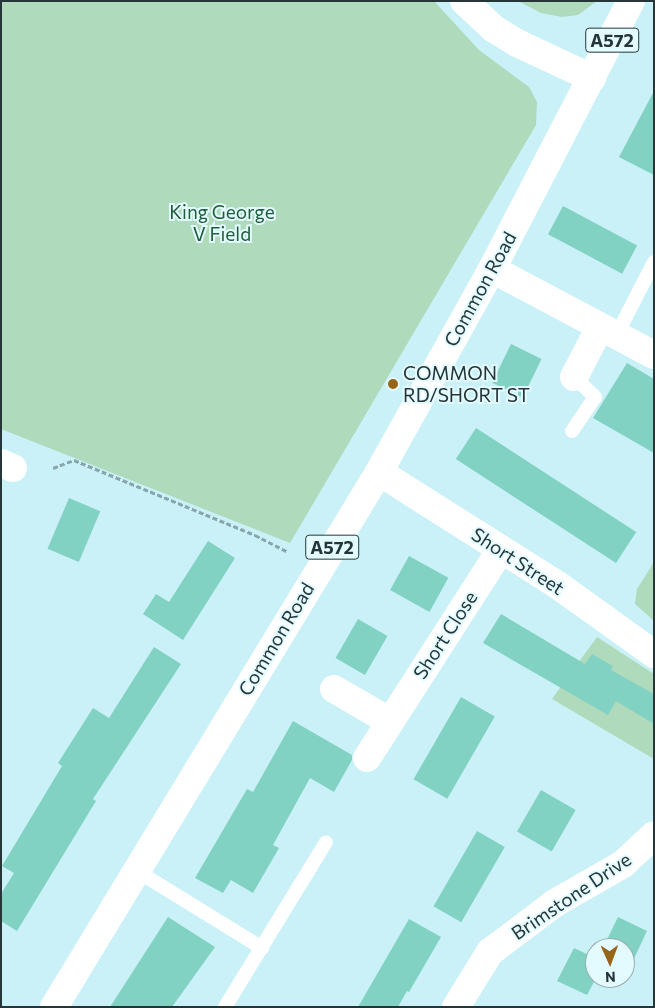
<!DOCTYPE html>
<style>
body{margin:0}
#map{position:relative;width:655px;height:1008px;overflow:hidden;background:#c9f1f7;font-family:Commissioner,sans-serif}
div>[style]{position:absolute}
[style*='--x']{left:calc(var(--x)*1px);top:calc(var(--y)*1px);width:calc(var(--w)*1px);rotate:calc(var(--a)*1deg)}
.green>*{inset:0;background:#afdabb}
.building>*{inset:0;background:#82d2c3;transform-origin:0 0}
.path>*{height:3px;margin-top:-1.5px;transform-origin:0;background:repeating-linear-gradient(90deg,#88a6ab 0 5px,transparent 0 7.5px)}
.lane>*{height:14px;margin:-7px;padding:0 7px;transform-origin:7px;border-radius:7px;background:#fff}
.street>*{height:28px;margin:-14px;padding:0 14px;transform-origin:14px;border-radius:14px;background:#fff}
.secondary>*{height:28px;margin:-14px;padding:0 14px;transform-origin:14px;border-radius:14px;background:#fff}
.primary>*{height:28px;margin:-14px;padding:0 14px;transform-origin:14px;border-radius:14px;background:#fff}
.dots>*{width:14px;height:14px;translate:-50% -50%;box-sizing:border-box;border:2px solid #e3fbff;border-radius:50%}
span{translate:-50% -50%;white-space:nowrap;text-align:center;line-height:1.15;-webkit-text-stroke:4px #e3fbff;paint-order:stroke}
.shield-label span{padding:1px 4px;background:#e3fbff;border:1px solid;border-radius:4px;-webkit-text-stroke-width:0}
.shield-label{font-size:18px;color:#263638;font-weight:700}
.park-label{font-size:19px;color:#1e5d37}
.street-label{font-size:19px;color:#263638}
.poi-label{font-size:19px;color:#263638}
.left{translate:0 -50%;text-align:left}
.frame{position:absolute;inset:0;border:2px solid #263638;pointer-events:none}
.north{position:absolute;left:585px;top:938px;width:50px;height:50px;box-sizing:border-box;background:#e3fbff;border:1px solid #97acaf;border-radius:50%;rotate:178deg;font-size:14px;font-weight:700;line-height:20px;text-align:center;color:#263638}
.north::after{content:'';display:block;margin:auto;width:18px;height:22px;background:#966517;clip-path:polygon(50% 0,100% 100%,50% 72%,0 100%)}
</style>
<div id="map">
<div class="green">
<i style="clip-path:polygon(1px 1px,434px 1px,479px 50px,529px 87px,537px 102px,536px 125px,290px 543px,1px 429px)"></i>
<i style="clip-path:polygon(518px 1px,597px 1px,578px 15px,562px 17px,541px 13px)"></i>
<i style="clip-path:polygon(654px 562px,654px 621px,635px 604px,637px 589px)"></i>
<i style="clip-path:polygon(597px 637px,654px 674px,654px 759px,552px 699px)"></i>
</div>
<div class="building">
<i style="clip-path:polygon(654px 91px,654px 175px,619px 157px)"></i>
<i style="left:563px;top:206px;width:84px;height:32px;rotate:28deg"></i>
<i style="left:511px;top:344px;width:34px;height:43px;rotate:26deg"></i>
<i style="clip-path:polygon(627px 363px,654px 379px,654px 453px,593px 418px)"></i>
<i style="left:476px;top:428px;width:191px;height:37px;rotate:33deg"></i>
<i style="left:69px;top:498px;width:34px;height:55px;rotate:23deg"></i>
<i style="clip-path:polygon(208px 541px,235px 558px,183px 640px,143px 614px,156px 594px,169px 602px)"></i>
<i style="left:409px;top:556px;width:45px;height:39px;rotate:29deg"></i>
<i style="clip-path:polygon(501px 614px,585px 664px,592px 654px,613px 666px,611px 670px,654px 694px,654px 724px,616px 701px,608px 715px,483px 643px)"></i>
<i style="left:358px;top:619px;width:34px;height:45px;rotate:30deg"></i>
<i style="clip-path:polygon(154px 647px,181px 664px,93px 799px,96px 801px,17px 931px,1px 921px,1px 894px,14px 873px,2px 866px,62px 766px,58px 763px,93px 708px,109px 718px)"></i>
<i style="left:461px;top:697px;width:39px;height:95px;rotate:30deg"></i>
<i style="clip-path:polygon(293px 721px,352px 755px,352px 760px,334px 792px,310px 778px,273px 845px,279px 848px,253px 893px,231px 880px,223px 893px,195px 878px,247px 789px,253px 792px)"></i>
<i style="left:541px;top:790px;width:40px;height:48px;rotate:30deg"></i>
<i style="left:477px;top:831px;width:32px;height:87px;rotate:30deg"></i>
<i style="clip-path:polygon(168px 917px,215px 947px,172px 1007px,110px 1007px)"></i>
<i style="clip-path:polygon(618px 917px,647px 931px,631px 965px,625px 962px,625px 948px,603px 948px)"></i>
<i style="clip-path:polygon(409px 919px,441px 937px,409px 992px,407px 991px,398px 1007px,358px 1007px)"></i>
<i style="clip-path:polygon(574px 948px,595px 958px,596px 978px,587px 995px,557px 981px)"></i>
</div>
<div class="path">
<i style="--x:53;--y:468;--w:22;--a:-21"></i>
<i style="--x:74;--y:460;--w:196;--a:22.5"></i>
<i style="--x:255;--y:535;--w:37;--a:27"></i>
</div>
<div class="lane">
<i style="--x:616;--y:336;--w:83;--a:-62.8"></i>
<i style="--x:572;--y:431;--w:41;--a:-55.9"></i>
<i style="--x:595;--y:397;--w:29;--a:-136"></i>
<i style="--x:137;--y:871;--w:147;--a:31.6"></i>
<i style="--x:225;--y:1007;--w:193;--a:-58.5"></i>
</div>
<div class="street">
<i style="--x:492;--y:269;--w:183;--a:28"></i>
<i style="--x:574;--y:377;--w:56;--a:-62.5"></i>
<i style="--x:1;--y:463;--w:13;--a:23"></i>
<i style="--x:379;--y:472;--w:213;--a:32.3"></i>
<i style="--x:559;--y:586;--w:117;--a:35.6"></i>
<i style="--x:334;--y:689;--w:64;--a:30.2"></i>
<i style="--x:367;--y:758;--w:248;--a:-57.3"></i>
<i style="--x:456;--y:1007;--w:65;--a:-58.3"></i>
<i style="--x:490;--y:952;--w:81;--a:-37"></i>
<i style="--x:555;--y:903;--w:78;--a:-29.8"></i>
<i style="--x:623;--y:864;--w:42;--a:-43.1"></i>
</div>
<div class="secondary">
<i style="--x:464;--y:1;--w:41;--a:43"></i>
<i style="--x:494;--y:29;--w:27;--a:31"></i>
<i style="--x:517;--y:43;--w:83;--a:25"></i>
</div>
<div class="primary">
<i style="--x:54;--y:1007;--w:626;--a:-58.72"></i>
<i style="--x:379;--y:472;--w:232;--a:-60.9"></i>
<i style="--x:492;--y:269;--w:302;--a:-62.6"></i>
</div>
<div class="dots">
<i style="left:393px;top:384px;background:#966517"></i>
</div>
<div class="shield-label">
<span style="left:612px;top:40px">A572</span>
<span style="left:332px;top:547px">A572</span>
</div>
<div class="park-label">
<span style="left:222px;top:223px">King George<br>V Field</span>
</div>
<div class="street-label">
<span style="left:480px;top:289px;rotate:-61deg">Common Road</span>
<span style="left:518px;top:561px;rotate:33deg">Short Street</span>
<span style="left:445px;top:635px;rotate:-57deg">Short Close</span>
<span style="left:276px;top:639px;rotate:-59deg">Common Road</span>
<span style="left:571px;top:896px;rotate:-34deg">Brimstone Drive</span>
</div>
<div class="poi-label">
<span class="left" style="left:403px;top:384px">COMMON<br>RD/SHORT ST</span>
</div>
<div class="frame"></div>
<div class="north">N</div>
</div>
